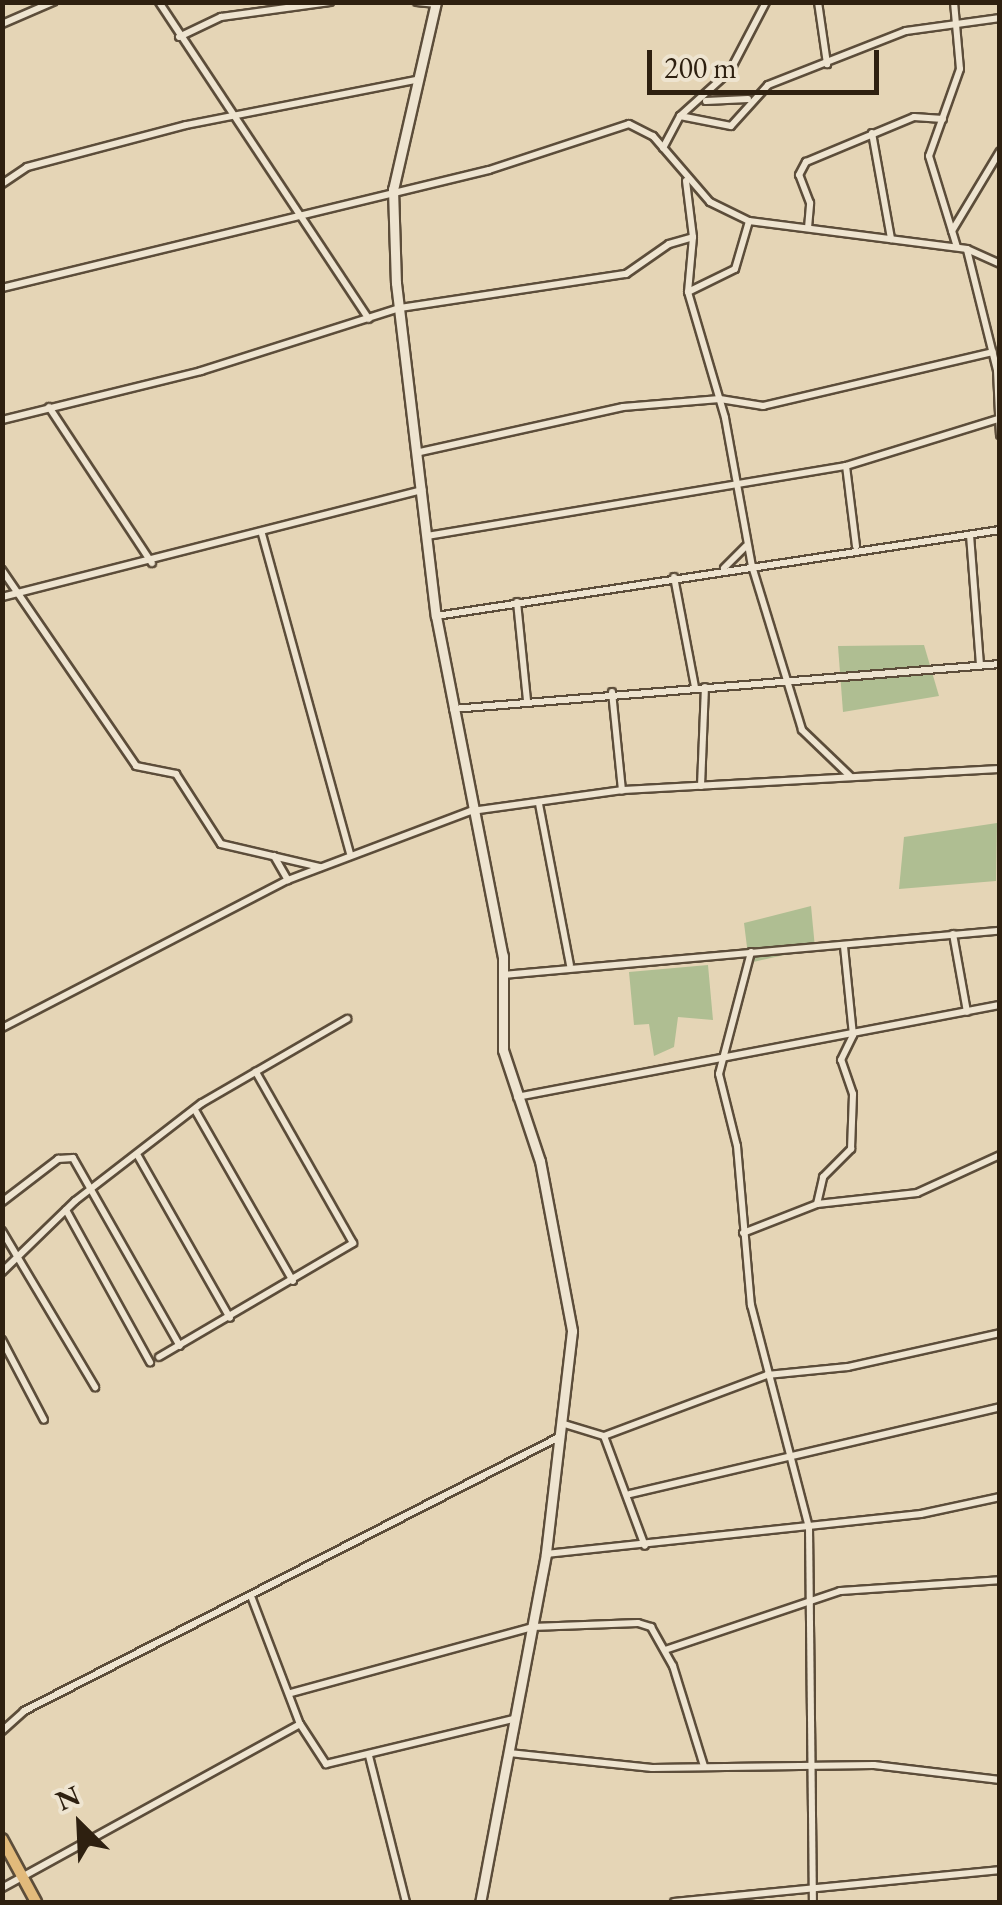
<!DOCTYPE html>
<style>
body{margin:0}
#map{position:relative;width:1002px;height:1905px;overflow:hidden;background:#e5d5b6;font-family:"EB Garamond",serif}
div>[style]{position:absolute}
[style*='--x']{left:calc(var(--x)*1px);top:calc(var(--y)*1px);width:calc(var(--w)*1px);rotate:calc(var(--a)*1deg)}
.green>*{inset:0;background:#afbe92}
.roads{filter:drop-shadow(2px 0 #5c4d3a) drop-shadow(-2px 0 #5c4d3a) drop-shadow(0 2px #5c4d3a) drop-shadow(0 -2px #5c4d3a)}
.street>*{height:6px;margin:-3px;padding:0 3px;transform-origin:3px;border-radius:3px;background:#eee4d0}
.secondary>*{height:9px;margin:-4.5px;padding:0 4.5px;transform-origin:4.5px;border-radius:4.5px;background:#eee4d0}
.primary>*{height:10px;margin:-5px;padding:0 5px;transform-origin:5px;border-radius:5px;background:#e2ba7b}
span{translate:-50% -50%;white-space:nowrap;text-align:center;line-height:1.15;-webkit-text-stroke:10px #eee4d0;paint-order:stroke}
.frame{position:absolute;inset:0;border:5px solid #2e2010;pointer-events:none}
.north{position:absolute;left:30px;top:1775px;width:100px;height:100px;-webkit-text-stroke:8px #eee4d0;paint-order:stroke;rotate:336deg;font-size:28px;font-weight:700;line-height:40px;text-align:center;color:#2e2010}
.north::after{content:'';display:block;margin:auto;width:35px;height:45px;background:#2e2010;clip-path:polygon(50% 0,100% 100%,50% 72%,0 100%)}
.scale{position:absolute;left:647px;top:50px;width:232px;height:45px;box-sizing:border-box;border:5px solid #2e2010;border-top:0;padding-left:12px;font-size:30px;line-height:35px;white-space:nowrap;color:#2e2010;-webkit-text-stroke:8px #eee4d0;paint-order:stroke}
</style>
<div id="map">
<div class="green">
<i style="clip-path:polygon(924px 645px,939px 696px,843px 712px,838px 646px)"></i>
<i style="clip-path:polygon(997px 823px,996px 881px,899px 889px,904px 837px)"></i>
<i style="clip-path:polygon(811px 906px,815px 948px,749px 963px,744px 923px)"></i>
<i style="clip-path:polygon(708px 965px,713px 1020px,678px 1017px,674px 1047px,654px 1056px,649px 1024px,634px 1025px,629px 972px)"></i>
</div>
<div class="roads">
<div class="street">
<i style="--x:159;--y:2;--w:380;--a:56.5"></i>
<i style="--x:417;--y:2;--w:19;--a:6"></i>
<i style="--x:818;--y:2;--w:63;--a:81.7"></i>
<i style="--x:954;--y:2;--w:67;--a:84.9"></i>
<i style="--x:960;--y:69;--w:92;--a:109.6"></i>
<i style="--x:929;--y:156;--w:95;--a:72.9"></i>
<i style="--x:2;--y:24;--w:56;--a:-23.3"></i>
<i style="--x:179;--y:37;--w:47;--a:-25.5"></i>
<i style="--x:221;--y:17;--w:110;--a:-7.8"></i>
<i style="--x:706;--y:101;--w:42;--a:-2.7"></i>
<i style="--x:680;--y:116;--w:52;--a:11.1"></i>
<i style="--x:731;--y:126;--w:55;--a:-47.9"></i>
<i style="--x:768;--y:85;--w:148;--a:-21.4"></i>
<i style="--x:906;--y:31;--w:95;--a:-7.9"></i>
<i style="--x:872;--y:133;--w:108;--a:79.8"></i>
<i style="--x:663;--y:148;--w:36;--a:-62"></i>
<i style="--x:680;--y:116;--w:67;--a:-42"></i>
<i style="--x:730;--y:71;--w:78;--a:-62.4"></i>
<i style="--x:686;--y:181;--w:56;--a:82.9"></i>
<i style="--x:693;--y:237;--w:55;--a:95.2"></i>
<i style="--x:688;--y:292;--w:131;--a:73.6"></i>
<i style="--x:725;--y:418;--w:150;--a:79.7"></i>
<i style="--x:752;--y:566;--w:171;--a:73"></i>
<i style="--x:802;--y:730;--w:66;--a:43.8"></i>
<i style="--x:2;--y:184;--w:30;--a:-34"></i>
<i style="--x:27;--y:167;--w:164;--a:-14.8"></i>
<i style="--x:186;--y:125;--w:238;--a:-11.1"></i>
<i style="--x:808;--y:228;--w:25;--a:-85"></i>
<i style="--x:810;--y:203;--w:30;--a:-111"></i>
<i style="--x:799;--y:175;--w:15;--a:-62"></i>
<i style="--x:806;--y:162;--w:117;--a:-22.6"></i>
<i style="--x:914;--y:117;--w:29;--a:4"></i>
<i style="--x:952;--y:231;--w:93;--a:-59"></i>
<i style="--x:967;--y:250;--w:124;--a:76"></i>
<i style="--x:997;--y:370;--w:65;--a:87.4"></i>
<i style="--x:2;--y:288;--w:501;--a:-13.62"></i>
<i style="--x:489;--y:170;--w:147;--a:-18.2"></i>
<i style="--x:629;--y:124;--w:27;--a:27"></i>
<i style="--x:653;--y:136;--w:87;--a:49.2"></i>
<i style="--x:710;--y:202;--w:43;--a:26"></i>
<i style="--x:749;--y:221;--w:220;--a:7.3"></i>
<i style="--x:967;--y:249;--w:36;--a:24"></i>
<i style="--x:688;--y:292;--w:52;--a:-26.1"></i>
<i style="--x:735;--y:269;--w:50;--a:-73.7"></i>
<i style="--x:49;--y:407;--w:187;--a:56.6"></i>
<i style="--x:2;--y:420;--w:205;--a:-13.8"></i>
<i style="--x:201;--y:371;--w:209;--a:-17.6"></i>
<i style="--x:400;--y:308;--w:229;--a:-8.6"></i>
<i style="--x:626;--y:274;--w:52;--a:-34.9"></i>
<i style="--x:669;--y:244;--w:25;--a:-16"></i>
<i style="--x:420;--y:452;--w:208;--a:-12.5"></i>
<i style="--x:623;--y:407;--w:97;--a:-4.7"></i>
<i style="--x:720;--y:399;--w:44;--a:9.2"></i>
<i style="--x:763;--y:406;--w:236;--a:-13.2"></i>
<i style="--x:846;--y:466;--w:81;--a:82.9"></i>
<i style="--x:262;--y:534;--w:331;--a:74.6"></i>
<i style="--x:970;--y:535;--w:131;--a:85.6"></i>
<i style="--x:427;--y:536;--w:425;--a:-9.5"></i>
<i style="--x:846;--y:466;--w:159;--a:-17.2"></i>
<i style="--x:724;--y:568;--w:31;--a:-45"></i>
<i style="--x:2;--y:570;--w:237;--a:55.6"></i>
<i style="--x:136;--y:766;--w:41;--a:11.3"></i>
<i style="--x:176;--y:774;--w:83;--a:57.3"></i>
<i style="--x:221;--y:844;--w:102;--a:13.1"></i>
<i style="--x:674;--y:577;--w:112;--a:79.2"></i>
<i style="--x:2;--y:597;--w:434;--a:-14.3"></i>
<i style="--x:517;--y:602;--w:99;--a:84.2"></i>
<i style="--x:436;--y:616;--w:571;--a:-8.67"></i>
<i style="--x:612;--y:692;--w:99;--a:84.2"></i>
<i style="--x:453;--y:709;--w:549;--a:-4.7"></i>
<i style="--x:701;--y:786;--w:99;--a:-87.7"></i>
<i style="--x:539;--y:804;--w:164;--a:79.1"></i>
<i style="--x:274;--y:856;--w:28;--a:60"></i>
<i style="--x:953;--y:934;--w:79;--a:79.8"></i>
<i style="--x:751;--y:952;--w:126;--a:104.7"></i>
<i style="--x:719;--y:1074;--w:74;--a:76"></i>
<i style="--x:737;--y:1146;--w:160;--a:85"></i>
<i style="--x:751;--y:1305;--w:229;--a:75.4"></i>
<i style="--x:809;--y:1527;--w:375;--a:89.4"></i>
<i style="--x:503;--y:975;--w:499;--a:-5.1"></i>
<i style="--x:2;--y:1028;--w:322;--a:-27.4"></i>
<i style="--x:288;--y:880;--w:196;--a:-20.7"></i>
<i style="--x:471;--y:811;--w:152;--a:-7.9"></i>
<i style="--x:622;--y:790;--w:379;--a:-3.2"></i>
<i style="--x:517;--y:1097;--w:492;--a:-10.8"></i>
<i style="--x:195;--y:1110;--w:197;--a:60.2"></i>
<i style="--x:138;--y:1156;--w:186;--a:60.4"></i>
<i style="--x:2;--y:1202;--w:71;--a:-37.5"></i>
<i style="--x:58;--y:1159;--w:15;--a:-4"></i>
<i style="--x:73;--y:1158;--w:216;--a:60.4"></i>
<i style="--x:817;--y:1204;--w:28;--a:-77"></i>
<i style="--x:823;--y:1177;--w:40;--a:-45"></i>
<i style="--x:851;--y:1149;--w:55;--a:-87.9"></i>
<i style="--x:853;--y:1094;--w:36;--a:-109"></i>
<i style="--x:841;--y:1060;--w:28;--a:-64"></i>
<i style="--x:853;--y:1035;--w:89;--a:-95.8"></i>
<i style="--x:66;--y:1210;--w:174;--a:61.1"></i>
<i style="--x:2;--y:1231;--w:182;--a:59.2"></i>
<i style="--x:743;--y:1233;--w:79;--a:-21.4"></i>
<i style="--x:817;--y:1204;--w:101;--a:-6.3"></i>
<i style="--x:917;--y:1193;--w:91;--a:-24.6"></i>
<i style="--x:2;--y:1272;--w:102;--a:-44.2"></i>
<i style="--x:75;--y:1201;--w:160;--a:-37.7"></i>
<i style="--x:202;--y:1103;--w:168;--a:-30.1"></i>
<i style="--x:2;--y:1340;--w:90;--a:62.3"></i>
<i style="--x:159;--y:1357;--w:225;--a:-30.4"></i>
<i style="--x:353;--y:1243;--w:197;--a:-119.6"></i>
<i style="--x:561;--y:1423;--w:45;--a:16.8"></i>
<i style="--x:604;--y:1436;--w:117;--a:69.6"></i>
<i style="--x:604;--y:1436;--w:174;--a:-20.5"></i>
<i style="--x:767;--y:1375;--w:81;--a:-5.6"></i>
<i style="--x:848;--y:1367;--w:156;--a:-12.6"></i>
<i style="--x:630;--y:1494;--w:380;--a:-13.2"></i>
<i style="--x:546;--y:1554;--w:377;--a:-6.1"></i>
<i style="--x:921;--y:1514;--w:81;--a:-12.1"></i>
<i style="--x:251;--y:1596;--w:137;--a:69.1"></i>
<i style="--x:300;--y:1724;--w:48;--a:57"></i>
<i style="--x:326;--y:1764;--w:193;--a:-13.5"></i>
<i style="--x:665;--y:1650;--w:185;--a:-18.6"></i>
<i style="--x:840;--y:1591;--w:160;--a:-3.9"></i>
<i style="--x:291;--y:1693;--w:250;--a:-15.3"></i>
<i style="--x:532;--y:1627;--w:106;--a:-2.2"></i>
<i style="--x:638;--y:1623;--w:14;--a:17"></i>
<i style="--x:651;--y:1627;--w:45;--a:60.6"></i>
<i style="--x:673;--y:1666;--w:105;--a:72.8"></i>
<i style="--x:2;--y:1731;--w:30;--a:-42"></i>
<i style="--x:24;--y:1711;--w:603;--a:-27.12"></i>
<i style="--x:509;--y:1753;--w:144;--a:6"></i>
<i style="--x:652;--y:1768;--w:222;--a:-0.8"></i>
<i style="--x:874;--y:1765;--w:127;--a:6.8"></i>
<i style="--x:369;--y:1756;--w:151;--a:75.8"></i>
<i style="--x:2;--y:1888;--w:340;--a:-28.8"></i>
<i style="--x:674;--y:1902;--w:328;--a:-5.6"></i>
</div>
<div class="secondary">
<i style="--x:436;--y:2;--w:192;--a:102.9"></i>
<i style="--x:393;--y:189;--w:94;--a:88.2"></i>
<i style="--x:396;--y:283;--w:335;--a:83.2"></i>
<i style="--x:436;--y:616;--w:347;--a:78.9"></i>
<i style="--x:503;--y:956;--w:94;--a:90"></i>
<i style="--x:503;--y:1050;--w:117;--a:71.6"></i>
<i style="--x:540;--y:1161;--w:173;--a:79.3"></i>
<i style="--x:572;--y:1331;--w:225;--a:96.7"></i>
<i style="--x:546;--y:1554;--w:354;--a:100.7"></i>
</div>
<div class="primary">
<i style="--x:2;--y:1839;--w:72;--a:61.6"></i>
</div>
</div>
<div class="frame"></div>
<div class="north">N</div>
<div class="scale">200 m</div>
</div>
